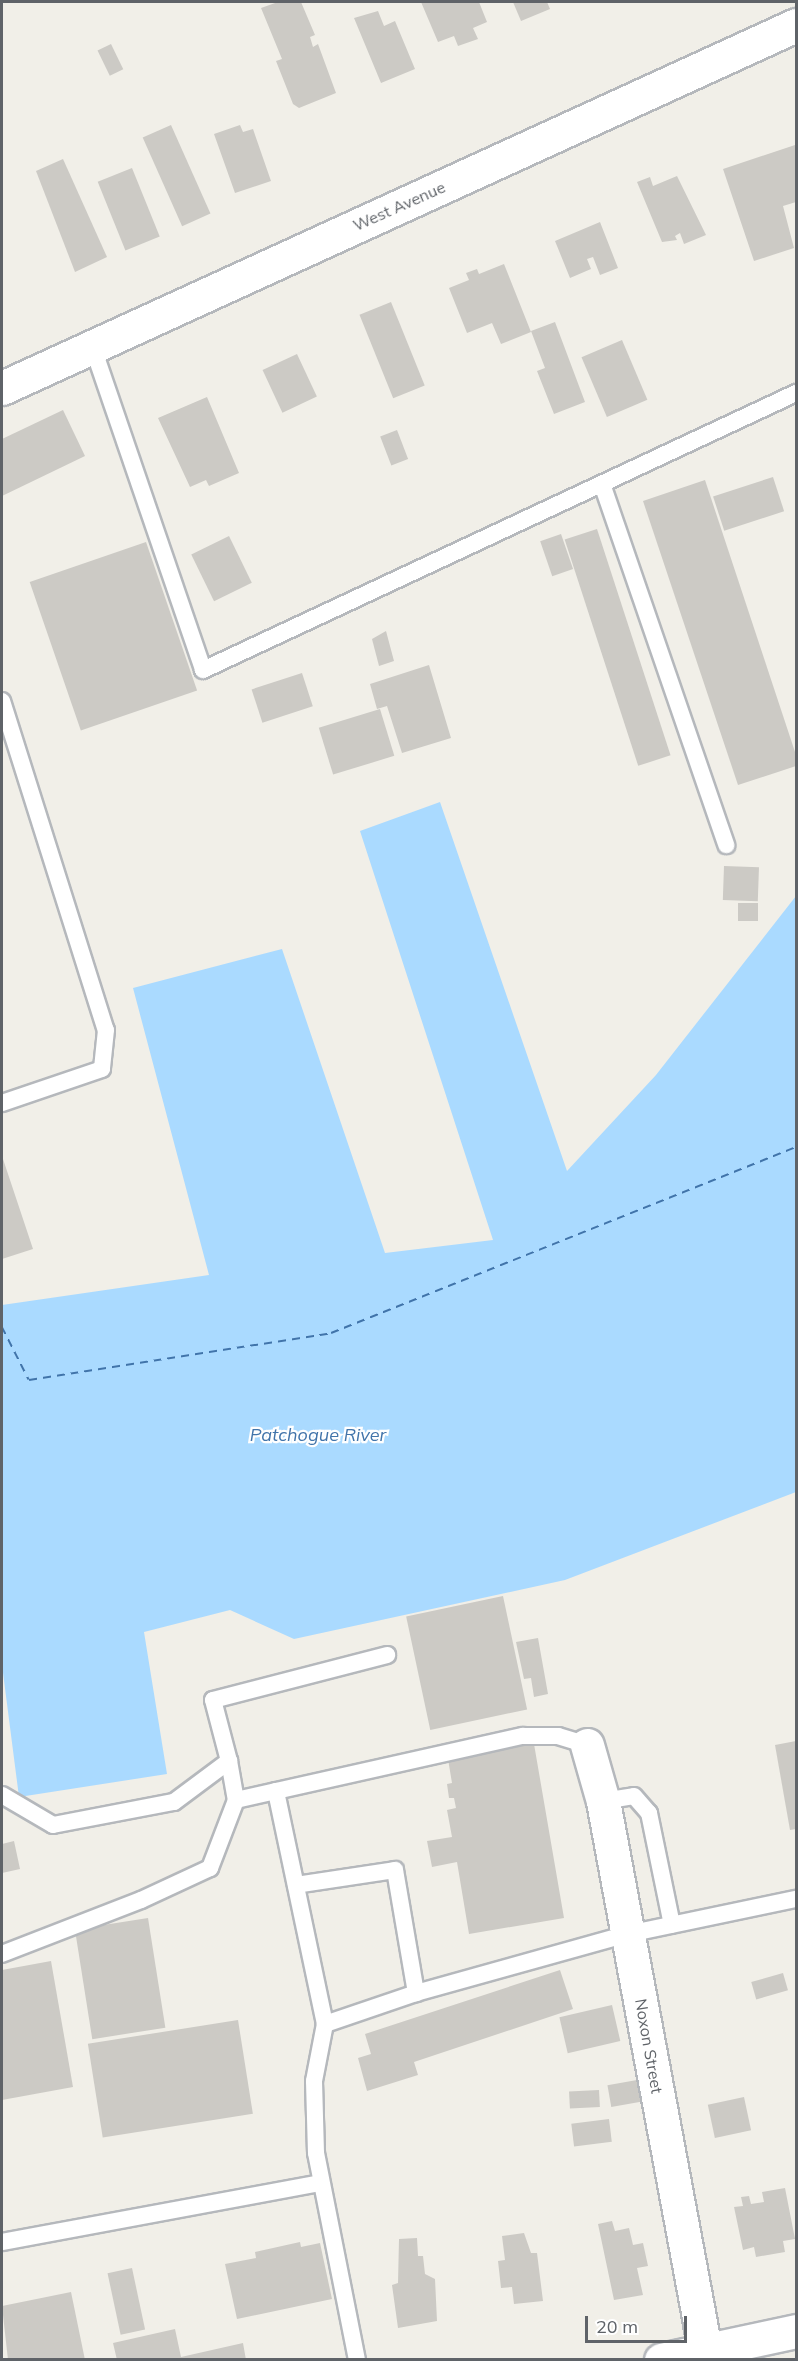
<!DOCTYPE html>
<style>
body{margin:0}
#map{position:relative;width:798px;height:2361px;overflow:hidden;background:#f1efe8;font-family:Mulish,sans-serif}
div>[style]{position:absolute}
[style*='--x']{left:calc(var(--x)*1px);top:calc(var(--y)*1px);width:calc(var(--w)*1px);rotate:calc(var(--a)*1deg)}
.water>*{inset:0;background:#aadaff}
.ferry>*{height:1.5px;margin-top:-0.75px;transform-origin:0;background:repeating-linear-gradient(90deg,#4174aa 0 8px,transparent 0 14px)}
.building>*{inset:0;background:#cccac5;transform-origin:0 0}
.roads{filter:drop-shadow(2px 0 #b5b8bc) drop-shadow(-2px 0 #b5b8bc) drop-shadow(0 2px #b5b8bc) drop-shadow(0 -2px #b5b8bc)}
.service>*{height:16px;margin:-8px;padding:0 8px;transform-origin:8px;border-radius:8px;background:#fff}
.minor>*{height:33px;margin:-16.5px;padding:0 16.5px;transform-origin:16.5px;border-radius:16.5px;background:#fff}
.secondary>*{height:33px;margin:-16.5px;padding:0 16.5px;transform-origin:16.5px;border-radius:16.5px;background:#fff}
span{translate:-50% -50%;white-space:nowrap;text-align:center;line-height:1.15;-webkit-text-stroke:4.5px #fff;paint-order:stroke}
.street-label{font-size:16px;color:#5f6368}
.water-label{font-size:18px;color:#4174aa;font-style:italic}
.frame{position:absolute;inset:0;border:3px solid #5f6368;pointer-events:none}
.scale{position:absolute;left:585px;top:2316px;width:102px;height:27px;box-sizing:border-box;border:3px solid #5f6368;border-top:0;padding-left:8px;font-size:18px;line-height:21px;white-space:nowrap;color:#5f6368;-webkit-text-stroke:4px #fff;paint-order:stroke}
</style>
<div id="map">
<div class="water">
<i style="clip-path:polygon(440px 802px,567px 1171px,656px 1075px,796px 896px,796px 1492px,565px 1580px,294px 1639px,230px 1610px,144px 1632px,167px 1774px,19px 1797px,2px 1665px,2px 1305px,209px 1275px,133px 988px,282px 949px,385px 1253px,493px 1240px,360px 831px)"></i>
</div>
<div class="ferry">
<i style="--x:2;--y:1327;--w:59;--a:63"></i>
<i style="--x:29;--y:1380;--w:306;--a:-8.8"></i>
<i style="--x:331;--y:1333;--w:501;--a:-21.8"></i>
</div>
<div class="building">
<i style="clip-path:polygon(278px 2px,301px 2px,315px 35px,310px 37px,313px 47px,318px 44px,336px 93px,299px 108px,293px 104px,276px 61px,282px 59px,261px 8px)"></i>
<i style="clip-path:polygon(421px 2px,479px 2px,487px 22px,473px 28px,478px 39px,458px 46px,454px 36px,438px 42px)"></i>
<i style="clip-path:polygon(513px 2px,547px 2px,550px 9px,521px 21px)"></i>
<i style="clip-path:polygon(378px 11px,384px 26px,395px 21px,415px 69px,381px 83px,354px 18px)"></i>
<i style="left:111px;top:44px;width:28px;height:15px;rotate:64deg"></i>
<i style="left:171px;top:125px;width:97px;height:31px;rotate:66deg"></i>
<i style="clip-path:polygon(240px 125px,243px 132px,253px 129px,271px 181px,235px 193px,214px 134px)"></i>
<i style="clip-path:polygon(795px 145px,796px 202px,783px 206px,794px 248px,754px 261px,723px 169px)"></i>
<i style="clip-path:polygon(63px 159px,107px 257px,75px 272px,36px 171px)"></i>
<i style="left:132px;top:168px;width:74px;height:37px;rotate:68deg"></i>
<i style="clip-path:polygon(677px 176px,706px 235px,684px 244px,680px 233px,675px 236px,677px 240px,662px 242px,637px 182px,650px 177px,653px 186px)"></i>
<i style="clip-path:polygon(600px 222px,618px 268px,600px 275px,593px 257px,587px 259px,591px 269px,570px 278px,555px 241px)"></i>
<i style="clip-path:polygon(504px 264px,531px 332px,501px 344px,492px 323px,467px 333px,449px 288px,469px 280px,466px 273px,477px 269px,479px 274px)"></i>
<i style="left:391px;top:302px;width:90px;height:34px;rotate:68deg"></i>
<i style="clip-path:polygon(555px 322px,585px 402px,554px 414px,537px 371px,545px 368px,531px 331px)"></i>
<i style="left:622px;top:340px;width:65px;height:44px;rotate:67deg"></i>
<i style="left:297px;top:354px;width:47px;height:38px;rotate:65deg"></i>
<i style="clip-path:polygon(207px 397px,239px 473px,209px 486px,206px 480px,190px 487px,158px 418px)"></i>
<i style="clip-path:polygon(63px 410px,85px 456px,2px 496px,2px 439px)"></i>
<i style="left:397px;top:430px;width:31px;height:18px;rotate:69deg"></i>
<i style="left:773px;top:477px;width:36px;height:63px;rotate:72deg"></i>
<i style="clip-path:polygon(705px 480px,796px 755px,796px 766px,738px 785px,643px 501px)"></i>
<i style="left:597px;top:529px;width:238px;height:34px;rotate:72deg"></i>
<i style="left:561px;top:534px;width:37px;height:22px;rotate:71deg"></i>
<i style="left:229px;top:536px;width:52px;height:42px;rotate:64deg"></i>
<i style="left:146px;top:542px;width:157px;height:123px;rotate:71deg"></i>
<i style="clip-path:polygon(386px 631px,394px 661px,379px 666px,372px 639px)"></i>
<i style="clip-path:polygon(429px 665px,451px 738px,402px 753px,387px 706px,377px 709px,370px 684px)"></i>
<i style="left:302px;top:673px;width:35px;height:53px;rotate:72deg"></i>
<i style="left:380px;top:709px;width:49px;height:64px;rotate:73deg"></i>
<i style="left:724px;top:866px;width:35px;height:34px;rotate:2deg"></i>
<i style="left:738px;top:903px;width:20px;height:18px"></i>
<i style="clip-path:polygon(2px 1156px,33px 1249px,2px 1259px)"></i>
<i style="left:503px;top:1596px;width:116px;height:99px;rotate:78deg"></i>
<i style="clip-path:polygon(538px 1638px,548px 1694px,534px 1697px,531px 1678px,524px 1679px,516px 1642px)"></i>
<i style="clip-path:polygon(796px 1741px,796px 1829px,790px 1830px,775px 1745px)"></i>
<i style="clip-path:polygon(534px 1744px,564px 1918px,469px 1934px,457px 1862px,432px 1867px,427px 1841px,452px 1837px,447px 1810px,456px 1808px,454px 1798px,449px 1798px,447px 1784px,452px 1783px,448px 1759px)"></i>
<i style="clip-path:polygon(14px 1841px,20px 1869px,2px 1873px,2px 1844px)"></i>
<i style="left:148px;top:1918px;width:111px;height:74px;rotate:81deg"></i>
<i style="clip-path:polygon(51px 1961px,73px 2087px,2px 2100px,2px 1970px)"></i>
<i style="clip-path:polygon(560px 1970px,573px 2009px,414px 2062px,418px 2075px,367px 2091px,358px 2058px,371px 2054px,365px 2034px)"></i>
<i style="left:783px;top:1973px;width:18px;height:33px;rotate:74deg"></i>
<i style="left:612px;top:2005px;width:37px;height:54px;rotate:77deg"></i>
<i style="left:238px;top:2020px;width:95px;height:152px;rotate:81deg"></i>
<i style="left:637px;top:2080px;width:22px;height:30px;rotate:80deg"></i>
<i style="left:599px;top:2090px;width:17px;height:30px;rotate:87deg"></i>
<i style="left:744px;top:2097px;width:34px;height:37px;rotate:78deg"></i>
<i style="left:609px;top:2119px;width:23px;height:38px;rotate:83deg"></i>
<i style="clip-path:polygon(785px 2188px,795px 2239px,783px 2241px,785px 2252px,756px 2257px,754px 2247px,743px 2250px,734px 2207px,743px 2206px,741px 2197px,749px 2196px,751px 2204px,764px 2202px,762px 2192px)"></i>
<i style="clip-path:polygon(612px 2221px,615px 2231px,629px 2228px,633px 2245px,643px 2243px,648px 2266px,637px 2268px,643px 2295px,614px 2300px,598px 2224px)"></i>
<i style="clip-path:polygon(524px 2233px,531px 2253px,537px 2253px,543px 2301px,514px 2304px,512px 2287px,501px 2288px,498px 2261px,505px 2260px,502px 2236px)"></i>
<i style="clip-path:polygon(417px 2238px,418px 2256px,423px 2256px,425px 2274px,435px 2279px,437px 2321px,398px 2328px,392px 2285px,398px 2283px,399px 2239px)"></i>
<i style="clip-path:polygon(300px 2242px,301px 2247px,320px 2243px,332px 2299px,237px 2319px,225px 2264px,256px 2258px,255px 2252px)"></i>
<i style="left:132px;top:2268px;width:63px;height:25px;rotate:78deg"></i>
<i style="clip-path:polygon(71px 2292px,85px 2360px,8px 2360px,2px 2306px)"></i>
<i style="clip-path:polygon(175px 2329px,181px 2357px,243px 2343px,246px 2360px,117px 2360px,113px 2343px)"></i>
</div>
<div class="roads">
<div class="service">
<i style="--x:92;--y:345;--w:343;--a:71.1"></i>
<i style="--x:203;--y:670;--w:655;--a:-25.04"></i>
<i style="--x:602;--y:484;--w:382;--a:71"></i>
<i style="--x:2;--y:701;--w:345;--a:72.5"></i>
<i style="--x:106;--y:1030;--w:39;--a:96"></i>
<i style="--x:102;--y:1069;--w:106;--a:161.2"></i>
<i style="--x:229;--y:1761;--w:63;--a:-104.7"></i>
<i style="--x:213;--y:1700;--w:180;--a:-14.5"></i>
<i style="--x:2;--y:1795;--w:59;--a:30.5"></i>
<i style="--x:53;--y:1825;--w:123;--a:-10.8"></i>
<i style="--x:174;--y:1802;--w:69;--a:-36.7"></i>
<i style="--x:229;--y:1761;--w:40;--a:80"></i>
<i style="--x:236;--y:1800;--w:73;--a:110.9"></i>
<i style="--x:210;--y:1868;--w:76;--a:155.1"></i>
<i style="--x:141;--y:1900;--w:149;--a:158.8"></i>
<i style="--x:236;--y:1800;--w:41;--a:-12.7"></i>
<i style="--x:603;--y:1801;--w:31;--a:-9"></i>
<i style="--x:634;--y:1796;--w:23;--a:49"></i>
<i style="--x:649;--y:1813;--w:114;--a:78.4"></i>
<i style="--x:296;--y:1885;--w:100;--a:-8.6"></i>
<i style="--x:395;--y:1870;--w:125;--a:80.3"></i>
<i style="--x:325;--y:2024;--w:238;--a:-101.9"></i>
<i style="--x:276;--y:1791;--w:253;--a:-12.6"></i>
<i style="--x:523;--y:1736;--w:35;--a:0"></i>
<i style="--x:558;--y:1736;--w:30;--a:17"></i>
<i style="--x:2;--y:2242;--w:324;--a:-10.5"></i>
<i style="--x:357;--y:2360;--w:211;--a:-101.2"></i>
<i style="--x:316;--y:2153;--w:72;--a:-91.6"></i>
<i style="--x:314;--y:2081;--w:58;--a:-79.1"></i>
<i style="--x:325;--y:2024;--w:96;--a:-18.8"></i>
<i style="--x:416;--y:1993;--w:220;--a:-15.6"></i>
<i style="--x:628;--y:1934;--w:172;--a:-11.8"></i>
</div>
<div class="minor">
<i style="--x:2;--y:388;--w:873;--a:-24.57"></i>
<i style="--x:587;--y:1745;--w:58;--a:74.1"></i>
<i style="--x:603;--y:1801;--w:558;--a:79.47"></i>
</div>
<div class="secondary">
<i style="--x:661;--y:2360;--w:138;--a:-12.1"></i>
</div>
</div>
<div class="street-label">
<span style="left:399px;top:206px;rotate:-24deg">West Avenue</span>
<span style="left:649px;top:2046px;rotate:80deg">Noxon Street</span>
</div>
<div class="water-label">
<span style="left:318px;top:1435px">Patchogue River</span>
</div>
<div class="frame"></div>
<div class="scale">20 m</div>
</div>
